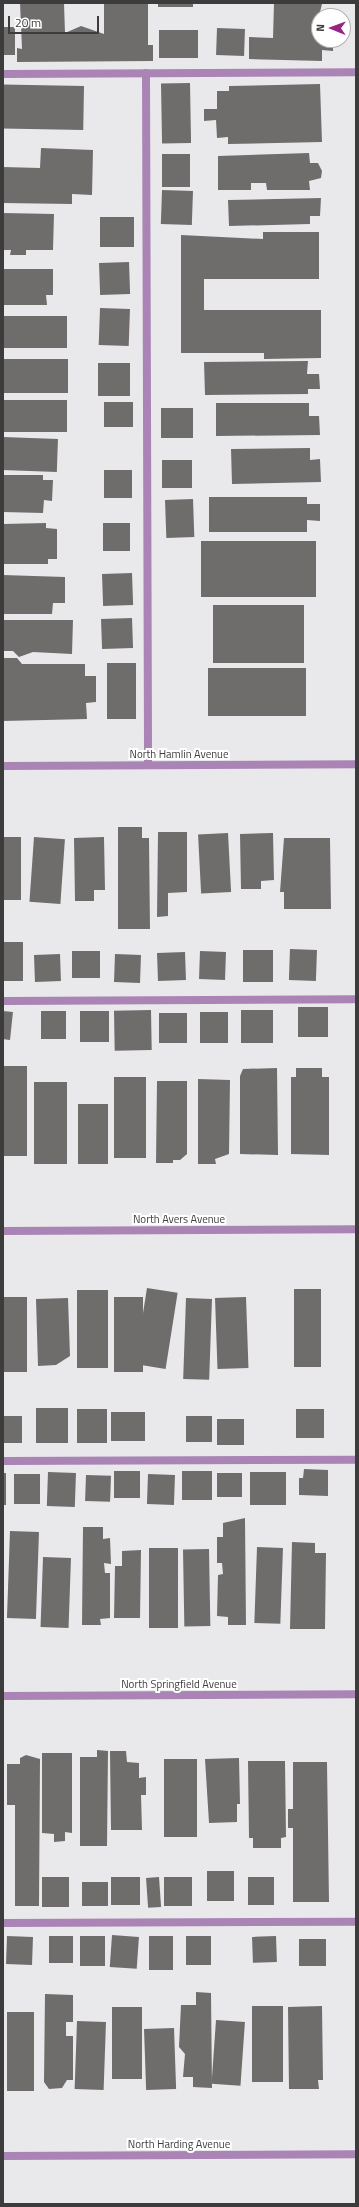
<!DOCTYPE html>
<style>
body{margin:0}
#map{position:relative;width:359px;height:2207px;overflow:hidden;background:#e9e9eb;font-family:"Titillium Web",sans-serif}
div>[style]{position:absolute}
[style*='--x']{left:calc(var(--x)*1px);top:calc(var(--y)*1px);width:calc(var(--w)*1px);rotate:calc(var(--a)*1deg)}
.building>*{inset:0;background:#6f6c6c;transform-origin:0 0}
.lane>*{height:8px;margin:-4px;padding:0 4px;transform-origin:4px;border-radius:4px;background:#a984b5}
.street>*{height:8px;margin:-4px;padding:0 4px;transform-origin:4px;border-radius:4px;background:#a984b5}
span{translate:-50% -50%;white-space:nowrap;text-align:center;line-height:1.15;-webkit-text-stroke:4px #fff;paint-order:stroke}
.street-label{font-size:11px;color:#3c3c3d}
.frame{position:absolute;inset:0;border:4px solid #3c3c3d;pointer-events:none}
.north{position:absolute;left:311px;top:8px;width:40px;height:40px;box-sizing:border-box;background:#fff;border:1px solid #b1b1b1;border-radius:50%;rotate:271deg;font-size:11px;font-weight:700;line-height:16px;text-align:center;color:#3c3c3d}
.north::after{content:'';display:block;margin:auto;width:14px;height:18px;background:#962482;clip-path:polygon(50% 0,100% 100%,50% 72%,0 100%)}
.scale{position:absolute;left:8px;top:16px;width:91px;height:18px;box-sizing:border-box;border:2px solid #3c3c3d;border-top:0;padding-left:5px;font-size:12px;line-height:14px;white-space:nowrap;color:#3c3c3d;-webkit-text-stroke:3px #fff;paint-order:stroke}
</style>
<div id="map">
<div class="building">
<i style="clip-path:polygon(20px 3px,64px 3px,65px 33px,81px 26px,104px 34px,104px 3px,148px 3px,148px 45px,153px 45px,153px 61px,17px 62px,17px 48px,22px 49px)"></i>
<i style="left:158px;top:3px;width:35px;height:4px"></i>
<i style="clip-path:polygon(274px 3px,334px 3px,322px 4px,319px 16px,319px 40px,333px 40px,333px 51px,322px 50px,322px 61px,249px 59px,249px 37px,273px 38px)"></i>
<i style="left:3px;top:27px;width:12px;height:28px"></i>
<i style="left:217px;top:28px;width:28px;height:27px;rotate:2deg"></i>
<i style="left:198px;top:30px;width:28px;height:39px;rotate:90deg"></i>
<i style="left:190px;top:83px;width:60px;height:29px;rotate:89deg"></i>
<i style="clip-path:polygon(320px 84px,322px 142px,228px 144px,228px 137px,217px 138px,216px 120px,204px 121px,204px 109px,217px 109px,217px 91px,229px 91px,229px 86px)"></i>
<i style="left:84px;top:86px;width:44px;height:81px;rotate:91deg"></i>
<i style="clip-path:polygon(41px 148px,93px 150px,92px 195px,72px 194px,72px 204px,3px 203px,3px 167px,40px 168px)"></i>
<i style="clip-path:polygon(309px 153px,310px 163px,318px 163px,322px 171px,321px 178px,309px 181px,310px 190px,267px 190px,266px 183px,251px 183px,251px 190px,218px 190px,218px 156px)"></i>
<i style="left:162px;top:154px;width:28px;height:33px"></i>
<i style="left:193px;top:191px;width:34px;height:31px;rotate:92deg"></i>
<i style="clip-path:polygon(321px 198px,320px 216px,310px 216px,310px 224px,229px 226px,228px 200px)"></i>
<i style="clip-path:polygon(3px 213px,54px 214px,53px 250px,26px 250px,26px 255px,10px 255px,11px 250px,3px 250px)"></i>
<i style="left:100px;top:217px;width:34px;height:30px"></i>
<i style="clip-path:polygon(263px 232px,319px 232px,319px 279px,204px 279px,204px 310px,321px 310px,321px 358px,264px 359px,264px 353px,181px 353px,181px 235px,263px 239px)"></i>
<i style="left:129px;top:262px;width:32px;height:30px;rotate:88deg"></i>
<i style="clip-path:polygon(3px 269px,53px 269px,53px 295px,46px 295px,47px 305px,3px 305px)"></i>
<i style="left:100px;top:308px;width:30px;height:37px;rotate:2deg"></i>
<i style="left:67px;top:316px;width:32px;height:64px;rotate:90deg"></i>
<i style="left:3px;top:359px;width:65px;height:34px"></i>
<i style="clip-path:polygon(308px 361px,307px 374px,319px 374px,320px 389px,308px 389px,308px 394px,205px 395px,204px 362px)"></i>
<i style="left:130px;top:363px;width:33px;height:32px;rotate:90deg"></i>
<i style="left:3px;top:400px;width:64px;height:32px"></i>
<i style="left:133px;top:402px;width:25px;height:29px;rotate:90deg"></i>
<i style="clip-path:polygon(216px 403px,309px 403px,309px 416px,319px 416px,320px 435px,216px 436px)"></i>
<i style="left:161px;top:408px;width:32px;height:30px"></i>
<i style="left:3px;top:437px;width:55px;height:33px;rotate:2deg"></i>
<i style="clip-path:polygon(310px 448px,310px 460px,320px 459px,321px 482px,232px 484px,231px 449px)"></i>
<i style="left:192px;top:460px;width:28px;height:30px;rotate:90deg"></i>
<i style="left:132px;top:470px;width:28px;height:28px;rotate:90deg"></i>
<i style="clip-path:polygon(3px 475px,43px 475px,43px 480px,53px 480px,52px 501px,44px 500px,43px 513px,3px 512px)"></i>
<i style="clip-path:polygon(209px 497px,307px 497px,307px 504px,320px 504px,320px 521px,307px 520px,307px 532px,209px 532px)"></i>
<i style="left:193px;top:499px;width:38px;height:28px;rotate:88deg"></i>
<i style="clip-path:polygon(46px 523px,46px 528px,57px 529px,57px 559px,48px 559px,48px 564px,3px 564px,3px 524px)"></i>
<i style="left:103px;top:523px;width:27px;height:28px"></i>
<i style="left:201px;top:541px;width:115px;height:56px"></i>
<i style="left:132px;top:573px;width:32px;height:30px;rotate:88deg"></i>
<i style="clip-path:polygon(3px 575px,65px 577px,65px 603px,53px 603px,52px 614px,3px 614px)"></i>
<i style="left:304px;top:605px;width:58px;height:91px;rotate:90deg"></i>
<i style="left:132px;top:618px;width:30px;height:31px;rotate:88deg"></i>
<i style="clip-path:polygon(3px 620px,73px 620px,72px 654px,33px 652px,19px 657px,13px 651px,3px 651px)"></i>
<i style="clip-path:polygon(3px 658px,17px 658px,22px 664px,85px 664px,85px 676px,96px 676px,96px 702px,86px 703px,87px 719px,3px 721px)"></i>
<i style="left:107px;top:663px;width:29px;height:56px"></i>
<i style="left:208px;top:668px;width:98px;height:48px"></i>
<i style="clip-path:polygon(118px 827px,142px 827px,142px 838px,149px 838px,150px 929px,118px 929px)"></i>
<i style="clip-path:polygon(158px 832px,187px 832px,187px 892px,168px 893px,168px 916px,157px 917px)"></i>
<i style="left:228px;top:833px;width:59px;height:30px;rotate:87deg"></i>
<i style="clip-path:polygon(273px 833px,274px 880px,261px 881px,261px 889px,241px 889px,240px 834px)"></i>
<i style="left:3px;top:837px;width:18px;height:63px"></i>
<i style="left:34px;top:837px;width:31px;height:65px;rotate:4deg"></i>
<i style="clip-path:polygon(104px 837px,105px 890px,94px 890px,94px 901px,75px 901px,74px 838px)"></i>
<i style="clip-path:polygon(284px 838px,330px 838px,331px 909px,284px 909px,284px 892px,280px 892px)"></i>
<i style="left:3px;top:942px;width:20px;height:39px"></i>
<i style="left:290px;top:949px;width:27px;height:31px;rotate:2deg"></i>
<i style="left:273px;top:950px;width:32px;height:30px;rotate:90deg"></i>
<i style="left:72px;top:951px;width:28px;height:27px"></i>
<i style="left:200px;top:951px;width:26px;height:28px;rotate:2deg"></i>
<i style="left:185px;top:952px;width:28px;height:28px;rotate:88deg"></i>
<i style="left:60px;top:954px;width:27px;height:26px;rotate:88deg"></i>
<i style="left:115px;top:954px;width:26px;height:28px;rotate:2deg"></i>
<i style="left:298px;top:1007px;width:30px;height:30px"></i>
<i style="left:151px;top:1010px;width:40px;height:37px;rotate:89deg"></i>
<i style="left:241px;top:1010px;width:32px;height:33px"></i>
<i style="left:3px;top:1011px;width:10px;height:28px;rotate:6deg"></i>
<i style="left:41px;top:1011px;width:25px;height:28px"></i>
<i style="left:80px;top:1011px;width:29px;height:31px"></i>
<i style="left:200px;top:1012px;width:28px;height:31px"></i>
<i style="left:159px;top:1013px;width:28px;height:30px"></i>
<i style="left:27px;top:1066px;width:90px;height:24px;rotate:90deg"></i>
<i style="clip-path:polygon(277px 1068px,278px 1155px,240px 1154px,240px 1076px,243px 1069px)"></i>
<i style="clip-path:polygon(296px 1068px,322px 1068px,322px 1077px,329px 1077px,329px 1155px,291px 1154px,291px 1077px,296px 1077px)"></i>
<i style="left:114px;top:1077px;width:32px;height:81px"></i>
<i style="clip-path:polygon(198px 1079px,230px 1080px,229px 1154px,215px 1159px,216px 1164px,198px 1164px)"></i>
<i style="clip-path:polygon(157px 1081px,187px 1081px,187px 1154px,180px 1160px,173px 1160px,173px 1163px,156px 1163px)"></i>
<i style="left:34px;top:1082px;width:33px;height:82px"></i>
<i style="left:78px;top:1104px;width:30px;height:60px"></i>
<i style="left:147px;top:1288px;width:31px;height:77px;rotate:9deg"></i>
<i style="left:294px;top:1289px;width:27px;height:78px"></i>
<i style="left:77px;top:1290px;width:31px;height:78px"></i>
<i style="left:27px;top:1297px;width:75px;height:24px;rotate:90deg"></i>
<i style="left:114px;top:1297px;width:29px;height:75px"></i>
<i style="left:246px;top:1297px;width:71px;height:31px;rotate:88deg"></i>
<i style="clip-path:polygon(68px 1298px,70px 1356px,56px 1365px,38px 1366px,36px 1299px)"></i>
<i style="left:186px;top:1298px;width:26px;height:81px;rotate:2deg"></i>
<i style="left:68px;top:1408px;width:35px;height:32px;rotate:90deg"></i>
<i style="left:77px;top:1409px;width:30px;height:34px"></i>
<i style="left:296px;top:1409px;width:28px;height:29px"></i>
<i style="left:145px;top:1412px;width:29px;height:34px;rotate:90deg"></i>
<i style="left:3px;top:1416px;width:19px;height:27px"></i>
<i style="left:186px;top:1416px;width:26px;height:26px"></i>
<i style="left:217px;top:1419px;width:27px;height:26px"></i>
<i style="clip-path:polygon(304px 1469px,328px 1470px,328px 1496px,299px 1495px,299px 1478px,303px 1478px)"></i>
<i style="left:114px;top:1471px;width:26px;height:27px"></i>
<i style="left:182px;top:1471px;width:30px;height:29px"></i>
<i style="left:48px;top:1472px;width:28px;height:34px;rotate:2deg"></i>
<i style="left:250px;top:1472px;width:36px;height:33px"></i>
<i style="left:3px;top:1473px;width:3px;height:32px"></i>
<i style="left:242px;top:1473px;width:24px;height:25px;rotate:90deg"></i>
<i style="left:14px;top:1474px;width:26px;height:30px"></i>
<i style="left:148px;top:1474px;width:27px;height:30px;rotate:2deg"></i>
<i style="left:86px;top:1475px;width:25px;height:26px;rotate:2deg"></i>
<i style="clip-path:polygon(245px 1518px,246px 1625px,228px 1625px,228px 1617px,217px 1616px,218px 1575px,223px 1574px,222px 1563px,217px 1563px,217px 1537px,223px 1537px,223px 1523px)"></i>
<i style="clip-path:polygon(83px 1527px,103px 1527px,103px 1539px,110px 1538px,111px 1564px,104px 1563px,105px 1573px,110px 1573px,110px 1618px,100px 1619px,101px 1625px,82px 1625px)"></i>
<i style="left:10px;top:1531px;width:29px;height:87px;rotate:2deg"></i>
<i style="clip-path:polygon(292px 1542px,315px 1543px,315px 1553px,326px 1553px,325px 1629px,290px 1629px)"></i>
<i style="left:257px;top:1547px;width:26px;height:76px;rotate:2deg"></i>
<i style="left:149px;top:1548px;width:29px;height:80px"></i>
<i style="left:209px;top:1549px;width:77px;height:26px;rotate:89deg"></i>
<i style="clip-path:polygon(141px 1550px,140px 1618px,114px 1618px,115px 1566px,122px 1566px,122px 1551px)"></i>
<i style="left:43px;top:1557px;width:28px;height:70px;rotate:2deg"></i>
<i style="clip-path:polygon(97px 1750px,108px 1751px,107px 1846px,80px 1846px,80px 1757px,97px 1757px)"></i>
<i style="clip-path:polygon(110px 1751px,126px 1751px,127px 1762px,139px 1763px,139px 1778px,146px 1777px,146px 1795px,141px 1795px,142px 1830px,111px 1830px)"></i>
<i style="clip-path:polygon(42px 1753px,72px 1753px,72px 1833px,65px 1832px,65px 1841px,54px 1842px,54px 1834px,42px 1833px)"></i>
<i style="clip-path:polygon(26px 1755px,40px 1759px,39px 1906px,15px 1906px,15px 1805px,7px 1805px,7px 1764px,20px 1764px,20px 1758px)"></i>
<i style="clip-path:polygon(239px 1758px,240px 1804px,237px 1804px,237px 1822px,209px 1823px,205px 1759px)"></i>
<i style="left:164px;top:1759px;width:33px;height:78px"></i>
<i style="clip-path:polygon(248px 1761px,285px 1761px,286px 1837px,281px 1838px,281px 1848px,253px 1848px,253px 1838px,249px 1838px)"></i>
<i style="clip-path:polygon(293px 1762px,327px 1762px,329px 1902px,293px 1902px,293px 1828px,288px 1828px,288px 1809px,293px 1809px)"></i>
<i style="left:207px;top:1871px;width:27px;height:30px"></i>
<i style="left:69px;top:1877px;width:30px;height:27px;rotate:90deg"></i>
<i style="left:111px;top:1877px;width:29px;height:28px"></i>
<i style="left:159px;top:1877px;width:30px;height:13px;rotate:86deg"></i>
<i style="left:164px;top:1877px;width:28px;height:29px"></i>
<i style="left:248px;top:1877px;width:26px;height:28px"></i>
<i style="left:82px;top:1882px;width:26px;height:24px"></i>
<i style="left:112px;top:1935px;width:27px;height:32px;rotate:4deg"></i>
<i style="left:7px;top:1936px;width:26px;height:28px;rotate:2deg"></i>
<i style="left:73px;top:1936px;width:27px;height:24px;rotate:90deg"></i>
<i style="left:80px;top:1936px;width:25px;height:30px"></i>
<i style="left:149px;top:1936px;width:24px;height:34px"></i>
<i style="left:186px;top:1936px;width:25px;height:29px"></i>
<i style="left:276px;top:1936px;width:26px;height:24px;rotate:88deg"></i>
<i style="left:299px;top:1939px;width:27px;height:27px"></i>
<i style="clip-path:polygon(196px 1992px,211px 1993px,212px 2088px,193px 2087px,193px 2077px,183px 2077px,185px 2054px,179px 2047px,181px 2005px,196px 2005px)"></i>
<i style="clip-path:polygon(45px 1994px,73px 1995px,73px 2022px,66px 2022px,66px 2036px,73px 2036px,73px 2080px,67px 2080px,62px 2088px,49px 2089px,44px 2082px)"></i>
<i style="left:283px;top:2006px;width:76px;height:31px;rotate:90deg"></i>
<i style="clip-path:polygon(322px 2006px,323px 2080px,318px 2080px,319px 2089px,289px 2089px,288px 2007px)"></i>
<i style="left:142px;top:2007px;width:72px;height:30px;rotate:90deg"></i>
<i style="left:7px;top:2012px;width:27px;height:79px"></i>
<i style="left:216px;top:2020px;width:29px;height:64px;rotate:4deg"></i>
<i style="left:77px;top:2021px;width:29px;height:68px;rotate:2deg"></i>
<i style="left:174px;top:2028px;width:61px;height:30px;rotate:88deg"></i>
</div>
<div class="lane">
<i style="--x:146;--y:73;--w:692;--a:89.83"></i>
<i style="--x:3;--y:74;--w:353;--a:-0.3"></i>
<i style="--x:3;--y:1001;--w:353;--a:-0.3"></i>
<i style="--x:3;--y:1461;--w:353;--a:-0.2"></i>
<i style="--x:3;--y:1923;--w:353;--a:-0.2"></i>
</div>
<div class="street">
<i style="--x:3;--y:766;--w:353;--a:-0.3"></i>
<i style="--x:3;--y:1231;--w:353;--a:-0.3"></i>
<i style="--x:3;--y:1696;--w:353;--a:-0.3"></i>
<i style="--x:3;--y:2156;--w:353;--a:-0.3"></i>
</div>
<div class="street-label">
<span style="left:179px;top:754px">North Hamlin Avenue</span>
<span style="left:179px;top:1219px">North Avers Avenue</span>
<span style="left:179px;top:1684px">North Springfield Avenue</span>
<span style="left:179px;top:2144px">North Harding Avenue</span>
</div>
<div class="frame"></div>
<div class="north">N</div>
<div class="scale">20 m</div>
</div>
